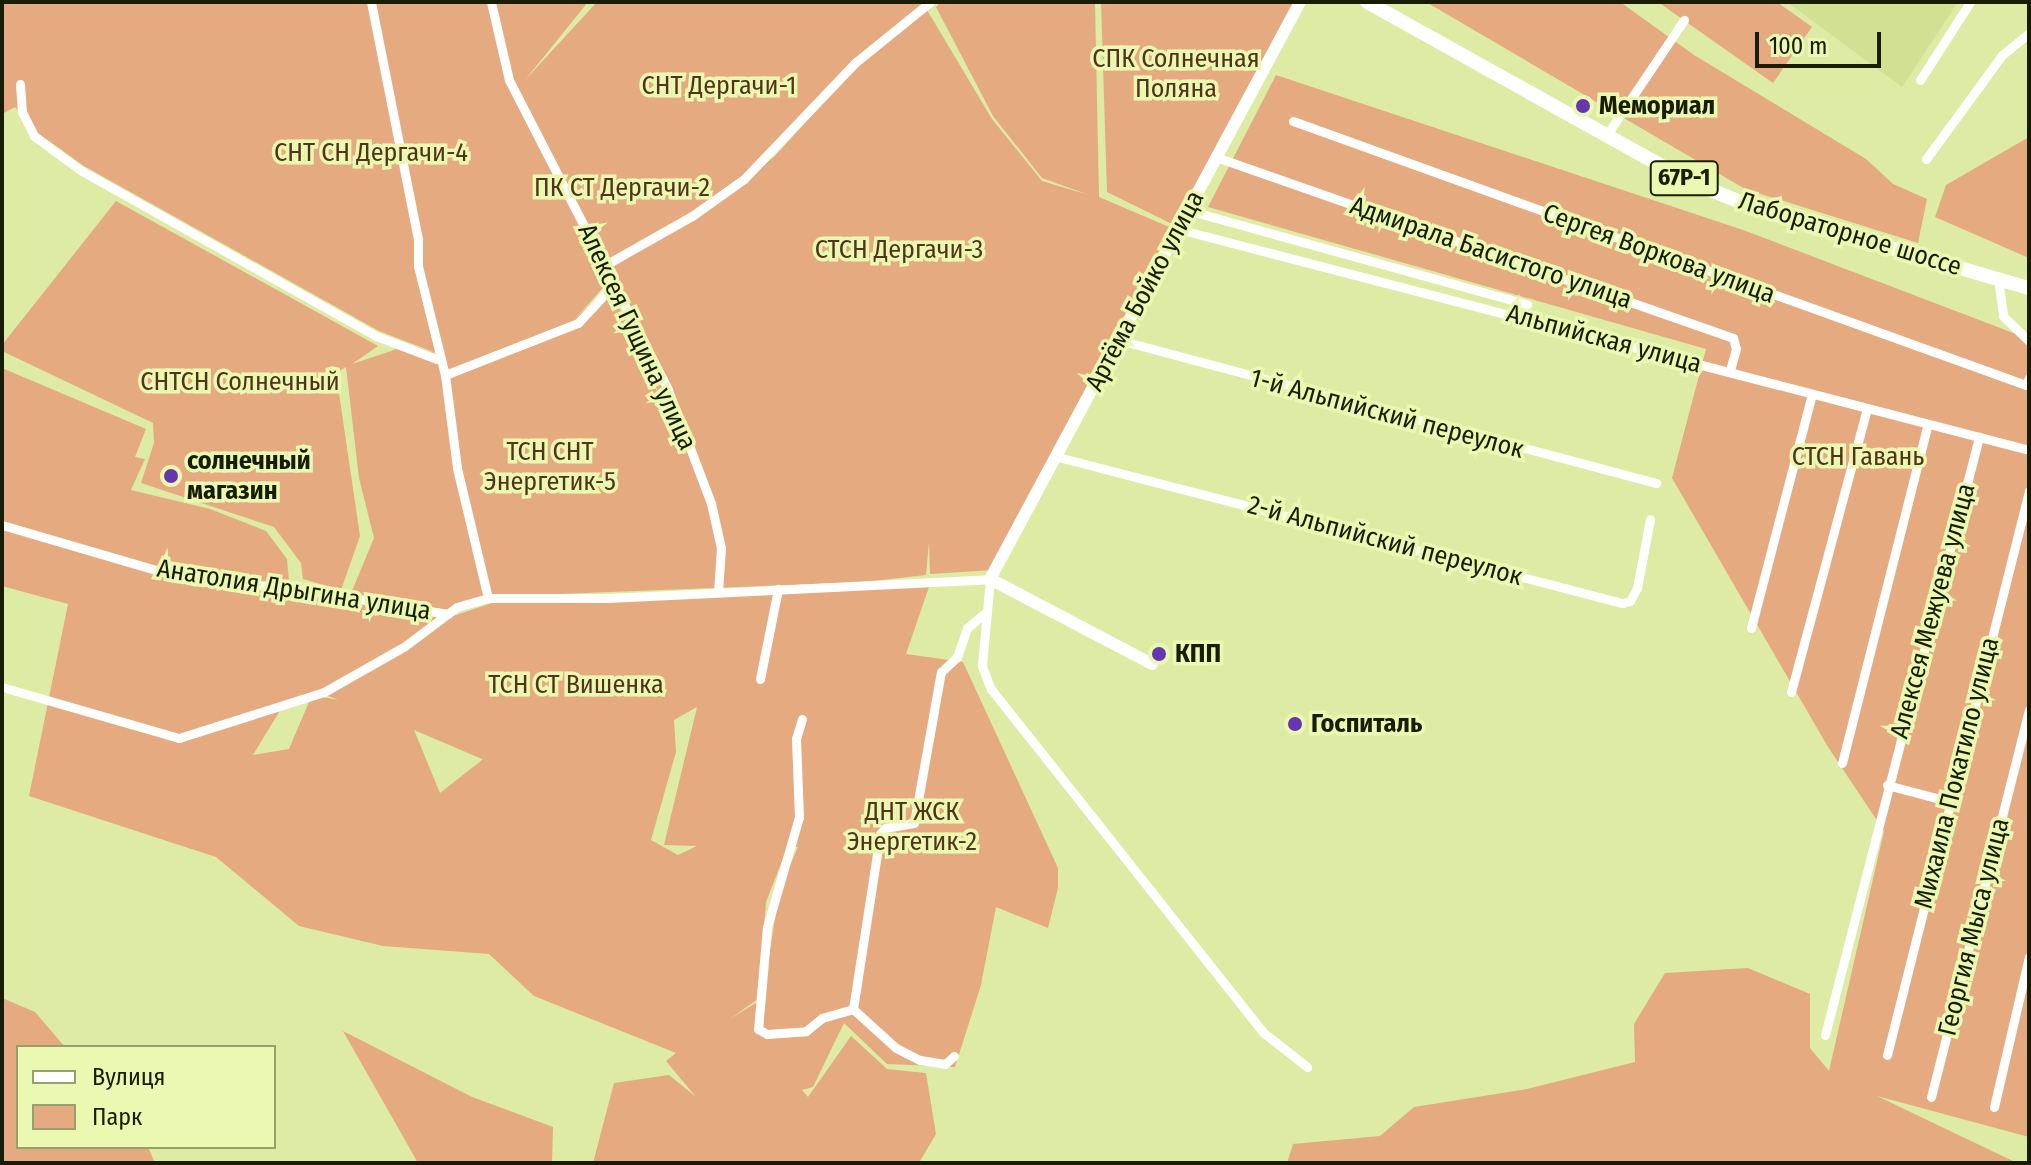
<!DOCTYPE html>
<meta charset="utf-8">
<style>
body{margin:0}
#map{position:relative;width:2031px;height:1165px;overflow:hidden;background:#ddeba5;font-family:"Fira Sans Condensed",sans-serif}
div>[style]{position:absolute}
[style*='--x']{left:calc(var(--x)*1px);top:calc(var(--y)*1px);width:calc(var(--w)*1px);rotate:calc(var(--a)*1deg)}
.built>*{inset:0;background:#d2e093}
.green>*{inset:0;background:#e5aa7f}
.minor>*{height:9px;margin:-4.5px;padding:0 4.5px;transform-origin:4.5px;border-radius:4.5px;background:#fff}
.secondary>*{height:12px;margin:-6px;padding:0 6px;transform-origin:6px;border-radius:6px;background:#fff}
.primary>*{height:14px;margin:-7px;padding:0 7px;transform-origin:7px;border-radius:7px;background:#fff}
.dots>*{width:22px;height:22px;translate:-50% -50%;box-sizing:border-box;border:4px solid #eaf8b2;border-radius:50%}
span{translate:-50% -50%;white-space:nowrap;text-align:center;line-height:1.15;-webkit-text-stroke:7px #eaf8b2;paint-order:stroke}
.shield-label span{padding:2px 6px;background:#eaf8b2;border:2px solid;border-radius:6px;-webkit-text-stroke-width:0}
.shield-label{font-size:24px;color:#181c02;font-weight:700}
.park-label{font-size:26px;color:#533319}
.poi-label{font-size:26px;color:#181c02;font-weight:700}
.left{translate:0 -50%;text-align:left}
.street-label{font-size:26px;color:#181c02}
.frame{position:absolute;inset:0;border:4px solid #181c02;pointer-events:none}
.legend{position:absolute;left:16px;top:1045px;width:260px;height:104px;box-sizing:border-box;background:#eaf8b2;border:2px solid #96a06c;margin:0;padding:10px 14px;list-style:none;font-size:24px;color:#181c02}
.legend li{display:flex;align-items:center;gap:16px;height:40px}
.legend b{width:40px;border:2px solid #96a06c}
.scale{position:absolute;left:1755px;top:32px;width:126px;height:36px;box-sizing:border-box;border:4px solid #181c02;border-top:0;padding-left:10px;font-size:24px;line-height:28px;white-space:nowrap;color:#181c02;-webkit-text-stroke:6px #eaf8b2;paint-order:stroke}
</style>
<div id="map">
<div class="built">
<i style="clip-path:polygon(1787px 2px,1958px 2px,1902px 87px)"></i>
</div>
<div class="green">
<i style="clip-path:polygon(2px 2px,588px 2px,525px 80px,597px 2px,926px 2px,854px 61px,745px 174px,690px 214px,600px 264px,609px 281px,574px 320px,609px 285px,672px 424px,604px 267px,700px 213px,775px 156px,859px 63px,927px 10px,992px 119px,1042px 181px,1089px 195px,1042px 178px,993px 116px,936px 7px,941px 2px,1095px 2px,1099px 197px,1174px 229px,993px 570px,930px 574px,929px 542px,926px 575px,863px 582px,482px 597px,447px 610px,349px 598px,374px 538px,359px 478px,346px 367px,336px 373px,360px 536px,341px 590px,303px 579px,301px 563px,274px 527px,141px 483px,154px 443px,153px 423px,2px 351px,2px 345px,116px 201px,378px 346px,352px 364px,394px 350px,402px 342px,444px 356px,379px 331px,84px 166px,39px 134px,15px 107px,2px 114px)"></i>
<i style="clip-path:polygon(1101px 2px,1296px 2px,1176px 226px,1107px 192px)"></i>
<i style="clip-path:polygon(1426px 2px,1620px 2px,1694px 55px,1866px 159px,1893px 184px,1927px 199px,1918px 243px,1745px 189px)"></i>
<i style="clip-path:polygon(1658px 2px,1777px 2px,1812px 27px,1773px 83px)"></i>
<i style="clip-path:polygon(1276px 75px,1746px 231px,2029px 339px,2029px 1137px,1877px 1096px,2017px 1163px,1287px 1163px,1293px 1144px,1380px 1136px,1414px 1107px,1527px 1089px,1635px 1062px,1634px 1024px,1665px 973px,1748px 968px,1810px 994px,1810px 1048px,1829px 1071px,1884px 831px,1828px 747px,1672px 478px,1706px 349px,1208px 207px)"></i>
<i style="clip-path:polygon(2029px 137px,2029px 258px,1935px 217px,1946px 185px)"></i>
<i style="clip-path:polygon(evenodd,2px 368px,146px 429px,135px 457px,145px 459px,131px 490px,210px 509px,266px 531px,287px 559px,290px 591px,450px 617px,495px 602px,930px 584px,906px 654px,963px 662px,1058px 868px,1058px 888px,1048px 928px,996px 907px,981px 985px,955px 1067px,887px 1064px,844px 1023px,813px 1087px,802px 1090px,808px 1097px,851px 1036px,887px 1069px,926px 1073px,936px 1134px,919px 1163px,593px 1163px,614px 1083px,669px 1075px,696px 1097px,666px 1061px,676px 1053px,534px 996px,489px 954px,383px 946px,299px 926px,216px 857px,29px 796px,68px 604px,2px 586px,2px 368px,316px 691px,338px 700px,312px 695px,289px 749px,253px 755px,284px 704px,316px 691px,2px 368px,697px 707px,664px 845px,697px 846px,678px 855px,651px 840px,676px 752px,674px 720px,697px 707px,2px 368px,414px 730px,482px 759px,482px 760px,440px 793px,414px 730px,2px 368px,788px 846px,798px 847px,780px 888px,762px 999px,730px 1019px,758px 999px,766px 902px,788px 846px)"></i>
<i style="clip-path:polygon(2px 998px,35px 1012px,65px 1047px,18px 1047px,18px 1147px,148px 1147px,155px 1163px,2px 1163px)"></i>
<i style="clip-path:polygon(343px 1031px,472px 1097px,553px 1127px,552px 1163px,418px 1163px)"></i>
</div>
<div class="minor">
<i style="--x:371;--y:2;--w:242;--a:78.8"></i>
<i style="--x:418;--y:239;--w:27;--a:90"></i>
<i style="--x:418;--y:266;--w:112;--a:76.1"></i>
<i style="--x:445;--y:375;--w:143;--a:-21.4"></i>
<i style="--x:578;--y:323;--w:54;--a:-47.2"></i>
<i style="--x:491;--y:2;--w:80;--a:77"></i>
<i style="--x:509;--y:80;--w:348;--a:62.8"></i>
<i style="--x:668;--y:390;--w:121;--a:69.2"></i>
<i style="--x:711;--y:503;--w:46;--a:77.5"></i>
<i style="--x:721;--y:548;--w:44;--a:93.9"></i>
<i style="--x:1920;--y:80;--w:93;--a:-57.3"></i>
<i style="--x:20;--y:84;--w:28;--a:86"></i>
<i style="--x:22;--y:112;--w:27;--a:63"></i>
<i style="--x:34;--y:136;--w:59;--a:36.1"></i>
<i style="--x:82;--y:171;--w:337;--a:29.3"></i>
<i style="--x:376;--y:336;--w:65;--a:20.7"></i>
<i style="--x:1293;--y:121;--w:779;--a:19.81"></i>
<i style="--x:2026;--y:385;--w:8;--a:-67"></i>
<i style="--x:1606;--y:136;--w:140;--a:-56.1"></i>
<i style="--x:1216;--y:157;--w:548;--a:19.29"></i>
<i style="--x:1733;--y:338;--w:11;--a:75"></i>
<i style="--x:1736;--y:349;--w:22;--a:106"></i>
<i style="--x:1926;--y:159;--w:129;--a:-53.8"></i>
<i style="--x:2002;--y:55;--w:35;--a:-39"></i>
<i style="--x:1187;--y:210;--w:353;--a:15.5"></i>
<i style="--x:1178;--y:229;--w:879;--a:14.56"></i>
<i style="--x:607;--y:264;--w:98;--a:-29.5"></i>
<i style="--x:692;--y:216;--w:64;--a:-35.4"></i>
<i style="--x:744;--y:179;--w:162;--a:-46.3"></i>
<i style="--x:856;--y:62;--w:95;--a:-39"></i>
<i style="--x:1998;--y:279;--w:37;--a:82"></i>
<i style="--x:2003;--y:316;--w:36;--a:44"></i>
<i style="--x:1119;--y:340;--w:556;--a:14.91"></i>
<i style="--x:445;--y:375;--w:94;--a:82.6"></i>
<i style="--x:457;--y:468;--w:134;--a:76.6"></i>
<i style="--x:1058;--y:457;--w:583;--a:14.51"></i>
<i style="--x:1622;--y:603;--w:8;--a:-14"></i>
<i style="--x:1630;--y:601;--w:15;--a:-62"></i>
<i style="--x:1637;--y:588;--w:70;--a:-79.3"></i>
<i style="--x:2;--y:525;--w:200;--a:16.3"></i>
<i style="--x:194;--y:581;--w:94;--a:3.7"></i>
<i style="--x:288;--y:587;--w:162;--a:9.6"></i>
<i style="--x:1751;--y:628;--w:242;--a:-75.4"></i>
<i style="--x:760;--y:679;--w:92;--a:-78.7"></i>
<i style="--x:2;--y:687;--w:184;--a:16.1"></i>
<i style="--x:179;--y:738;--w:152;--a:-17.6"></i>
<i style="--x:324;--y:692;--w:93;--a:-29.6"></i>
<i style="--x:405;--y:646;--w:65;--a:-36.9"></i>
<i style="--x:457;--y:607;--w:32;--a:-16"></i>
<i style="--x:488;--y:598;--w:120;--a:0"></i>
<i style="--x:608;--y:598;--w:382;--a:-2.8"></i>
<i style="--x:990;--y:579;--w:87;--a:95.3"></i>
<i style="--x:982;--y:666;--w:25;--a:69"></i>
<i style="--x:991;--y:689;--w:439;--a:51.6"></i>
<i style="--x:1264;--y:1033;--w:55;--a:38.3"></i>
<i style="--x:1791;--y:692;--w:294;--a:-75"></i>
<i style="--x:802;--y:719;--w:21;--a:107"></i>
<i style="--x:796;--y:739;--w:78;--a:87.8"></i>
<i style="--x:799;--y:817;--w:115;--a:106.2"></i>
<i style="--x:767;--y:927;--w:102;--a:95"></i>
<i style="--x:758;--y:1029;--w:10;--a:29"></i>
<i style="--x:767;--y:1034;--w:39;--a:-4"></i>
<i style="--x:806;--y:1031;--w:21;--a:-39"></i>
<i style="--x:822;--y:1018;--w:32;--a:-16"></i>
<i style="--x:1842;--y:763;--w:348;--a:-75.8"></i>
<i style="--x:1887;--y:785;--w:66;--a:14.9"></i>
<i style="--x:853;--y:1009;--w:177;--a:-81.2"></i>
<i style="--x:880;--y:834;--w:8;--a:-50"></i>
<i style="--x:885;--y:828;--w:29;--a:-10"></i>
<i style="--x:914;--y:823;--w:153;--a:-79.9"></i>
<i style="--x:941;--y:672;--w:22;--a:-43"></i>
<i style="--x:957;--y:657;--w:31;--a:-71"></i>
<i style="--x:967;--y:628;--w:23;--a:-40"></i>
<i style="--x:853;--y:1009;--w:58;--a:42.2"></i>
<i style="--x:896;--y:1048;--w:27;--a:27"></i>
<i style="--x:920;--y:1060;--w:25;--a:9"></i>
<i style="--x:945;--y:1064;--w:12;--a:-42"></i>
<i style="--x:1825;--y:1035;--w:618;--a:-75.56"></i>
<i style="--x:1887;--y:1055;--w:582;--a:-75.87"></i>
<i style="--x:1931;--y:1097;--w:399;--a:-75.8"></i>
<i style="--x:1994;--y:1107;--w:154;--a:-76.9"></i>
</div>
<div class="secondary">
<i style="--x:1152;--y:664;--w:183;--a:-152.3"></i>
<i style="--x:990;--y:579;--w:655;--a:-61.75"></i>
</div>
<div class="primary">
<i style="--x:1367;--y:2;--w:371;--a:29.1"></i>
<i style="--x:1691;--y:182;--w:74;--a:22.1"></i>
<i style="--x:1760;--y:210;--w:280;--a:16.2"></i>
</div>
<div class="dots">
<i style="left:1583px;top:106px;background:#6636ae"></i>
<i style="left:171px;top:476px;background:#6636ae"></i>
<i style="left:1159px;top:654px;background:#6636ae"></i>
<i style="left:1295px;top:724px;background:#6636ae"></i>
</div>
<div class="shield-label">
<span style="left:1684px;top:178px">67Р-1</span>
</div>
<div class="park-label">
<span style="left:1176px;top:74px">СПК Солнечная<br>Поляна</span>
<span style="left:719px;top:86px">СНТ Дергачи-1</span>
<span style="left:371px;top:153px">СНТ СН Дергачи-4</span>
<span style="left:622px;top:188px">ПК СТ Дергачи-2</span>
<span style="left:899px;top:250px">СТСН Дергачи-3</span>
<span style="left:240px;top:382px">СНТСН Солнечный</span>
<span style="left:550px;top:467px">ТСН СНТ<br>Энергетик-5</span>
<span style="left:1858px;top:457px">СТСН Гавань</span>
<span style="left:576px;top:685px">ТСН СТ Вишенка</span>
<span style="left:912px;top:827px">ДНТ ЖСК<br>Энергетик-2</span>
</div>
<div class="poi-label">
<span class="left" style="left:1599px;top:106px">Мемориал</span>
<span class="left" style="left:187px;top:476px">солнечный<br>магазин</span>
<span class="left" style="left:1175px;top:654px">КПП</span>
<span class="left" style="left:1311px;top:724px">Госпиталь</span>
</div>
<div class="street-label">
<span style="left:1850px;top:234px;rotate:17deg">Лабораторное шоссе</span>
<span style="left:1491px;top:253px;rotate:19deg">Адмирала Басистого улица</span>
<span style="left:1659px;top:254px;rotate:20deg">Сергея Воркова улица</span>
<span style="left:1145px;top:291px;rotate:-62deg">Артёма Бойко улица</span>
<span style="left:637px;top:337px;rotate:65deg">Алексея Гущина улица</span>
<span style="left:1604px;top:339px;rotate:15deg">Альпийская улица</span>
<span style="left:1387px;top:414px;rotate:15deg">1-й Альпийский переулок</span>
<span style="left:1385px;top:541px;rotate:15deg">2-й Альпийский переулок</span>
<span style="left:294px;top:590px;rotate:9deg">Анатолия Дрыгина улица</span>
<span style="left:1933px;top:611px;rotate:-75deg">Алексея Межуева улица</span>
<span style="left:1957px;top:773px;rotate:-76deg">Михаила Покатило улица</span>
<span style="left:1974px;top:927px;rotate:-76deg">Георгия Мыса улица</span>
</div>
<div class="frame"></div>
<ul class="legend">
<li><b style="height:10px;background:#fff"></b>Вулиця</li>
<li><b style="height:22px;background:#e5aa7f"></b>Парк</li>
</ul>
<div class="scale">100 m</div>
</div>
